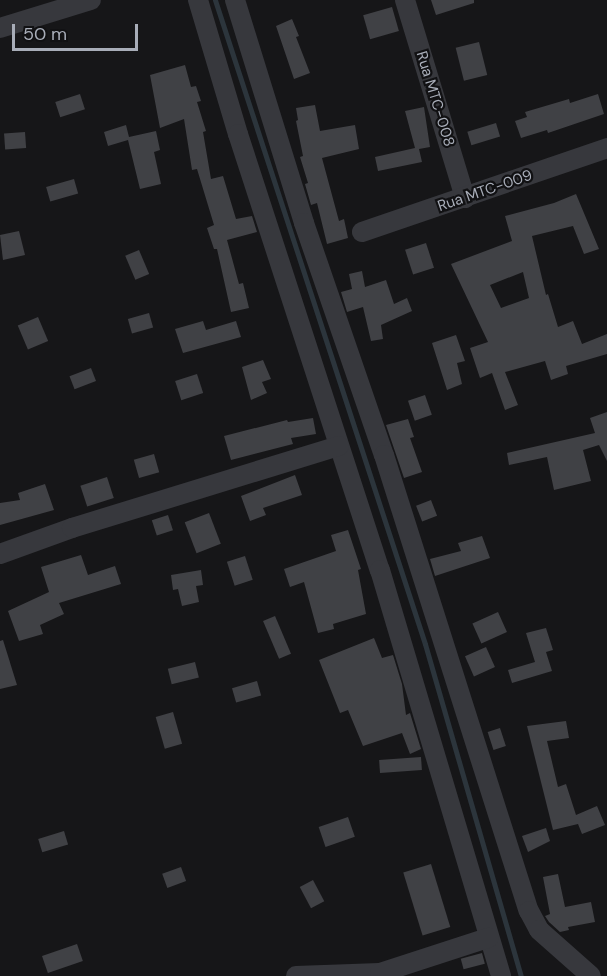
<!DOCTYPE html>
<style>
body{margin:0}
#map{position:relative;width:607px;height:976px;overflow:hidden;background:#161618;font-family:"DM Sans",sans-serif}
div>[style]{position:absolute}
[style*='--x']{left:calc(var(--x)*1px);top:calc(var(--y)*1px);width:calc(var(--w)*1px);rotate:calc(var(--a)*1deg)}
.stream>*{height:5px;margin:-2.5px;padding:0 2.5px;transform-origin:2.5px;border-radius:2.5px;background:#2c353c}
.building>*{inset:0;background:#404145;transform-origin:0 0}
.street>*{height:20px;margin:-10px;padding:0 10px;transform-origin:10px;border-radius:10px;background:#37383d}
span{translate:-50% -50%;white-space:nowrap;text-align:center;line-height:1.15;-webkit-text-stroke:4.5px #111113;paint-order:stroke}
.street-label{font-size:15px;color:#a8adb8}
.scale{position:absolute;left:12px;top:24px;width:126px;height:27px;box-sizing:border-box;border:3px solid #a8adb8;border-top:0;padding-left:8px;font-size:18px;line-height:21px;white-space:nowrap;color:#a8adb8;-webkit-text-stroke:4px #111113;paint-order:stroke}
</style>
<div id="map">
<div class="stream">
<i style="--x:215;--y:0;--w:677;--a:71.94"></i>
<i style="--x:425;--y:644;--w:346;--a:73.9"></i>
</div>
<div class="building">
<i style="clip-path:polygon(431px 0,474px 0,474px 3px,436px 15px)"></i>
<i style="left:392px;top:7px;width:25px;height:30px;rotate:74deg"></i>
<i style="clip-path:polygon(292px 19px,299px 36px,296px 37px,310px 73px,294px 79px,276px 26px)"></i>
<i style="left:479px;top:42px;width:34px;height:24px;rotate:76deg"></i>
<i style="clip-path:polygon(185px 65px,191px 87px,196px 86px,201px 101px,197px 102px,206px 131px,203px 132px,211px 179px,223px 176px,236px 219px,252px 216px,257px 232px,227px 240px,239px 284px,243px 283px,249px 308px,231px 312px,217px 249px,214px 249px,207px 228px,214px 225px,197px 169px,192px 170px,184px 119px,160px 128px,150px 75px)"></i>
<i style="left:80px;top:94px;width:16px;height:26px;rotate:72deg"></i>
<i style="clip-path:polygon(598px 94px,604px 114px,548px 133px,547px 130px,521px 138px,515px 121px,527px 117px,525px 112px,569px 99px,570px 103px)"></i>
<i style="clip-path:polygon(315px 105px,320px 131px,355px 125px,359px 149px,322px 158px,339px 221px,344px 219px,348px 238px,327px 244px,317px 203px,311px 205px,305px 184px,308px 183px,300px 157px,303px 156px,296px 121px,298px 120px,296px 108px)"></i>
<i style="clip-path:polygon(424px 107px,430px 147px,419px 149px,422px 162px,378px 171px,375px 157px,415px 148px,405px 111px)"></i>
<i style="left:496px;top:123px;width:14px;height:30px;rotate:73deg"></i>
<i style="clip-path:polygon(126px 125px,129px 137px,156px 131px,160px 150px,154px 152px,161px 184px,140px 189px,128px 140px,108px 146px,104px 132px)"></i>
<i style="left:25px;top:132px;width:16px;height:21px;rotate:86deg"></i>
<i style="left:74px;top:179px;width:15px;height:29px;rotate:74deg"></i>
<i style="clip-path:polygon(evenodd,576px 194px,599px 249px,584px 254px,573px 226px,532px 236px,546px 295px,548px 294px,558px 327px,573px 321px,582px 344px,607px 334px,607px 354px,566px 366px,568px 374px,551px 380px,545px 361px,505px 372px,518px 405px,505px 410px,492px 373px,480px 378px,470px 348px,488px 342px,451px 264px,512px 241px,505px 216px,554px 203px,576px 194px,523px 272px,529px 298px,501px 308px,490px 285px,523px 272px)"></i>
<i style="clip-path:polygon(19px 231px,25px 255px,3px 260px,0 235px)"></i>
<i style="left:426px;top:243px;width:26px;height:22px;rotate:72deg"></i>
<i style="left:139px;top:250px;width:26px;height:15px;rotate:67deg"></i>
<i style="clip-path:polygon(362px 271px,365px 287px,386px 280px,394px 304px,407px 298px,412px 311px,381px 325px,383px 339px,371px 341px,363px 307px,347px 312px,341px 292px,352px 289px,349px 274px)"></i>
<i style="left:149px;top:313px;width:15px;height:22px;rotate:74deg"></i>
<i style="left:38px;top:317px;width:26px;height:22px;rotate:67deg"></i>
<i style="clip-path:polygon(203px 321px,206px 330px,236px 321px,241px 337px,183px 353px,175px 329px)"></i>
<i style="clip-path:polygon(456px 335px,465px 361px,457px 363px,462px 384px,447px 390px,432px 343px)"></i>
<i style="clip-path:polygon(263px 360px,271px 379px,262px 382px,267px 393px,251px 400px,242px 367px)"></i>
<i style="left:91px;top:368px;width:14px;height:23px;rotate:69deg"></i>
<i style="left:197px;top:374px;width:20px;height:23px;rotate:72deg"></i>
<i style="left:425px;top:395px;width:21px;height:18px;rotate:71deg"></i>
<i style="clip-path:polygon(607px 412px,607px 461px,599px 445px,583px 450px,591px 481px,554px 490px,547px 457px,509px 465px,507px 453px,595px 433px,590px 418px)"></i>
<i style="clip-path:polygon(313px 418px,316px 434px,291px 438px,293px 444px,231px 460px,224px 436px,287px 420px,288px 422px)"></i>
<i style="clip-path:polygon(408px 419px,414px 437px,410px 438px,422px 472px,404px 478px,386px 425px)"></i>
<i style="left:154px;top:454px;width:19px;height:21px;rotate:74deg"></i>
<i style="clip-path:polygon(295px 475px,302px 495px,263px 508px,266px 515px,250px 521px,241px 496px)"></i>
<i style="left:107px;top:477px;width:22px;height:28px;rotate:72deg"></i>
<i style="clip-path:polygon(45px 484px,54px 510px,0 525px,0 503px,20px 500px,18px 493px)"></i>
<i style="left:431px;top:500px;width:17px;height:16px;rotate:69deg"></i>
<i style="left:209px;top:513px;width:33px;height:26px;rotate:69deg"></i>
<i style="left:168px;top:515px;width:16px;height:17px;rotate:72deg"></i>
<i style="clip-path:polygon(348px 530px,361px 569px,358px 570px,366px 614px,333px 624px,334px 629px,318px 633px,304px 582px,290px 587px,284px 569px,336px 551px,331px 535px)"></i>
<i style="clip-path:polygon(482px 536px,490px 558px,435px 576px,430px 559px,461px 551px,458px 543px)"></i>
<i style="clip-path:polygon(81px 555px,88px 575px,115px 566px,121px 584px,59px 603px,64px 614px,40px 625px,43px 634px,19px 641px,8px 611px,49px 592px,41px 567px)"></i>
<i style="left:245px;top:556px;width:25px;height:19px;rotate:72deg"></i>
<i style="clip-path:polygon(201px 570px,203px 585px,196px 586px,199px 602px,182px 606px,178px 589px,173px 590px,171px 575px)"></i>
<i style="left:498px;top:612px;width:22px;height:28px;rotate:66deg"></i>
<i style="left:275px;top:616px;width:41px;height:13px;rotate:67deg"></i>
<i style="clip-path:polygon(546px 628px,553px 650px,546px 652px,552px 671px,512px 683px,508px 670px,535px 662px,526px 633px)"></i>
<i style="clip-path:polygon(374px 638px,382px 658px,393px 655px,402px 684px,406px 715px,410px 713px,421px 749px,410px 754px,402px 733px,363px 746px,348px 710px,340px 713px,319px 660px)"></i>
<i style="clip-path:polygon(3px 640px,17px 685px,0 689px,0 641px)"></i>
<i style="left:486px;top:647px;width:22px;height:23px;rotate:66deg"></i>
<i style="left:195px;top:662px;width:16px;height:28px;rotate:76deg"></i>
<i style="left:257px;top:681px;width:15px;height:26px;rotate:74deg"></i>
<i style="left:173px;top:712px;width:33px;height:18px;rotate:74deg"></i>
<i style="clip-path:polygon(566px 721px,569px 738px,547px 741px,558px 787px,566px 784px,576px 815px,597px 806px,605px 825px,582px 834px,578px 824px,553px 830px,527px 726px)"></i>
<i style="left:500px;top:728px;width:19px;height:13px;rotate:72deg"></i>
<i style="left:421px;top:757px;width:13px;height:42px;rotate:86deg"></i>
<i style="left:348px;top:817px;width:21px;height:31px;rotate:71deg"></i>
<i style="clip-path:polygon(546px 828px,550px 841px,528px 852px,522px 836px)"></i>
<i style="left:64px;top:831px;width:14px;height:27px;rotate:73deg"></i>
<i style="left:431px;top:864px;width:66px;height:29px;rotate:73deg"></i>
<i style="left:181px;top:867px;width:15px;height:20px;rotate:70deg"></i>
<i style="clip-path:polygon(558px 874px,565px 907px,591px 902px,595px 922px,568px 927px,569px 930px,560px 932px,549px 922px,545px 916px,550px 914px,543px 877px)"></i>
<i style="left:313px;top:880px;width:24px;height:15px;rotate:62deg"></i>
<i style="left:77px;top:944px;width:18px;height:37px;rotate:71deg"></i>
<i style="left:482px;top:953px;width:11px;height:22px;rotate:75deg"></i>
</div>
<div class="street">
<i style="--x:198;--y:0;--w:140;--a:73.4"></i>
<i style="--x:238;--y:134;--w:459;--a:72"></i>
<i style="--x:380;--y:570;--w:424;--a:73.4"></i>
<i style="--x:235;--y:0;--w:233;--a:72.8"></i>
<i style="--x:304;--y:223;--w:245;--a:71"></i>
<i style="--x:384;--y:455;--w:478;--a:72.4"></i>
<i style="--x:529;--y:911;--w:21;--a:62"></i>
<i style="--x:539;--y:930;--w:69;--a:41.5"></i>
<i style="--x:405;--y:0;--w:207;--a:73.1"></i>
<i style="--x:0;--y:28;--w:95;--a:-17.1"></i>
<i style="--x:362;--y:232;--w:259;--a:-18.9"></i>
<i style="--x:0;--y:554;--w:77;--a:-19.9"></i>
<i style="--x:72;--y:528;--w:279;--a:-17.1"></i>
<i style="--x:296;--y:976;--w:84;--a:-2"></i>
<i style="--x:380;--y:973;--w:114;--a:-18"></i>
</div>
<div class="street-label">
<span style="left:435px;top:99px;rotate:73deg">Rua MTC-008</span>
<span style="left:485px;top:191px;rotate:-19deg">Rua MTC-009</span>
</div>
<div class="scale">50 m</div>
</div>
